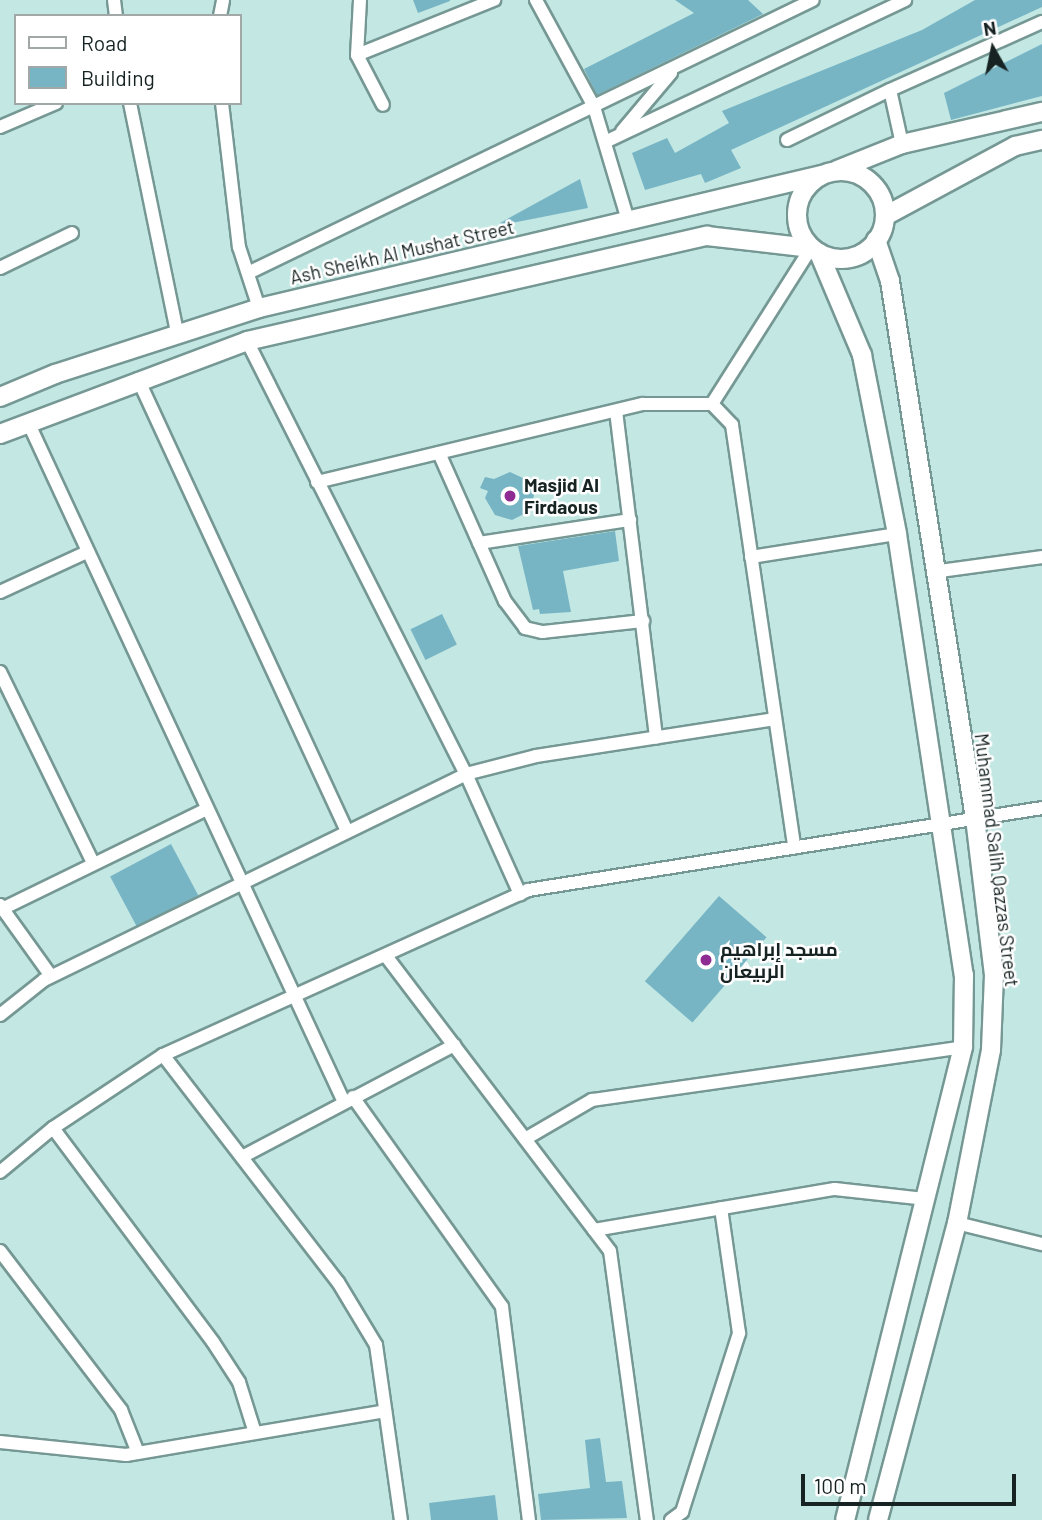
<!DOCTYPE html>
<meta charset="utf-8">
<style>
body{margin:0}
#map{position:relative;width:1042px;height:1520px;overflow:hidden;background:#c3e7e3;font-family:Barlow,Cairo,sans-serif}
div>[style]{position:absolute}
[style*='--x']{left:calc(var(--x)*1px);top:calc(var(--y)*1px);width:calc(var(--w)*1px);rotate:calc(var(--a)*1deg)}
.building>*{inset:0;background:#77b5c5;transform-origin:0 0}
.roads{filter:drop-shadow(2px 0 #769894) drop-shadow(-2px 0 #769894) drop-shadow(0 2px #769894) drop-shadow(0 -2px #769894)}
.street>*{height:12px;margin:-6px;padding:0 6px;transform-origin:6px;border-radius:6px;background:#fff}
.secondary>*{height:18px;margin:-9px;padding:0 9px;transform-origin:9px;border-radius:9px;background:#fff}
.secondary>.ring{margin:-9px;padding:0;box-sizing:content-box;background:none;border:18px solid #fff;border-radius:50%}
.dots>*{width:19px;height:19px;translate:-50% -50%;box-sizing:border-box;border:4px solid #fff;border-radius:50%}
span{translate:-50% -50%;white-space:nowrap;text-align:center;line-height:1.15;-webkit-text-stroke:5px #fff;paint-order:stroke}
.street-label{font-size:19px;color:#162322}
.poi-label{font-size:19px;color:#162322;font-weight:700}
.left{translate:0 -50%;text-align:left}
.legend{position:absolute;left:14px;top:14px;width:228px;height:91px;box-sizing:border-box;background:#fff;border:2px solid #a2a7a7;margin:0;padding:9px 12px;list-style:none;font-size:21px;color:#162322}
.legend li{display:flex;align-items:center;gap:14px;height:35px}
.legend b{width:35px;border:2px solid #a2a7a7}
.north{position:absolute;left:958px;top:14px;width:70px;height:70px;-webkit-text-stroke:5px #fff;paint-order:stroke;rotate:351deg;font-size:19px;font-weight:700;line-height:28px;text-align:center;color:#162322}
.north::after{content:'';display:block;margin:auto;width:24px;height:32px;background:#162322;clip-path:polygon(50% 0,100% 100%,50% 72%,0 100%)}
.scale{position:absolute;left:801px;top:1474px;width:215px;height:32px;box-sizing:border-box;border:4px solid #162322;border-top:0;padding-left:9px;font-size:21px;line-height:24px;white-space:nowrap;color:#162322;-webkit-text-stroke:5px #fff;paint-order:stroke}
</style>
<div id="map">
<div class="building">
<i style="clip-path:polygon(413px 0,450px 0,450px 1px,418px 13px)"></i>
<i style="clip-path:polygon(675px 0,748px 0,763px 14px,597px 95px,584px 69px,694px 13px)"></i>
<i style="clip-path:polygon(975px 0,1042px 0,1042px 7px,731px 150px,741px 168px,705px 183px,701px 174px,645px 190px,632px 153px,667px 138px,675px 153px,729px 123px,722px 111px,922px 30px)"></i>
<i style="clip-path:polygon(1042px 44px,1042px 96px,951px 120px,944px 93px)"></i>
<i style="clip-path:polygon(580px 179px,588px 208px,501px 225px,500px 223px)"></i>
<i style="clip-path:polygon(510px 472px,525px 479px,534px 495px,530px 511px,512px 520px,495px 515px,485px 498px,488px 491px,480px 488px,485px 477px,494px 479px)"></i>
<i style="clip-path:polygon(615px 531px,619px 561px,563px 571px,571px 612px,540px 614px,539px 609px,533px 610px,518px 546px)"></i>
<i style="left:442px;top:614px;width:34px;height:35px;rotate:64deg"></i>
<i style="left:171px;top:844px;width:58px;height:69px;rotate:62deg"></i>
<i style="left:719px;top:896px;width:63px;height:113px;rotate:41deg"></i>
<i style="clip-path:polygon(600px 1438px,606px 1482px,622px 1481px,627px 1518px,541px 1520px,538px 1494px,590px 1488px,585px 1440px)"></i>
<i style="clip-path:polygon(495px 1495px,498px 1520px,431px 1520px,429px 1503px)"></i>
</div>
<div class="roads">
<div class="street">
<i style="--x:114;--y:0;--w:16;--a:83"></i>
<i style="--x:360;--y:0;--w:55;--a:93.1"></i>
<i style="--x:357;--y:55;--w:56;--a:62.5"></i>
<i style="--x:536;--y:0;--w:122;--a:61.5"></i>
<i style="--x:594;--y:107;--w:118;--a:73.3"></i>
<i style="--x:220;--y:16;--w:16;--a:-79"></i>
<i style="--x:357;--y:55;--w:148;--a:-21.9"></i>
<i style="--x:130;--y:103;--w:234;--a:78.4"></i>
<i style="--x:222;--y:103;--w:145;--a:83.3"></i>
<i style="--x:239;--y:247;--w:64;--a:71.8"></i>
<i style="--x:0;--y:127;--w:61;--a:-23.2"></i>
<i style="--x:622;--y:131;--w:76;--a:-49.8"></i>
<i style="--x:787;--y:140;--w:114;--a:-25.9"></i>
<i style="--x:605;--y:142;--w:332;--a:-25.3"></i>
<i style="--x:902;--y:144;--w:55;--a:-102.5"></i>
<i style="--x:890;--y:90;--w:167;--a:-24.1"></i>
<i style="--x:0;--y:268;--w:80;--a:-25.9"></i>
<i style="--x:248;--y:273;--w:627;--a:-25.79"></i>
<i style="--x:247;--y:341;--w:485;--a:63.2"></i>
<i style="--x:466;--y:774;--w:132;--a:65.8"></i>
<i style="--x:138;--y:379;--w:498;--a:65.2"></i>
<i style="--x:712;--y:404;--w:185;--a:-57.6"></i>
<i style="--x:616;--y:411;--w:329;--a:83"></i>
<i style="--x:28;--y:422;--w:750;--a:65.08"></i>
<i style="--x:439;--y:453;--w:162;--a:66"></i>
<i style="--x:505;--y:601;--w:34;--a:53"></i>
<i style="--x:525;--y:628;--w:18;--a:13"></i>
<i style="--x:543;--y:632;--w:101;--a:-6.3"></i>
<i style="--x:317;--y:482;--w:335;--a:-13.5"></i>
<i style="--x:643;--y:404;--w:69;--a:0"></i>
<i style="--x:712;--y:404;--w:29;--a:46"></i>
<i style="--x:732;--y:425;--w:427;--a:81.6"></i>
<i style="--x:479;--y:543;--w:153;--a:-8.7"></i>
<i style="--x:751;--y:557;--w:148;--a:-9"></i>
<i style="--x:933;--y:572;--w:110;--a:-7.8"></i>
<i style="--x:0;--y:592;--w:96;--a:-24.7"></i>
<i style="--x:0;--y:672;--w:212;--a:64"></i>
<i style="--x:0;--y:905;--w:87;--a:54.3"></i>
<i style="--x:2;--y:909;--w:228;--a:-26"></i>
<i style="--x:386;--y:956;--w:370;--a:52.8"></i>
<i style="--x:610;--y:1251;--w:272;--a:82.2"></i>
<i style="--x:0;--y:1015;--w:56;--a:-38.5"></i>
<i style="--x:44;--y:980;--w:470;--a:-26"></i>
<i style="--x:466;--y:774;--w:72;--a:-14.4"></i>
<i style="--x:536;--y:756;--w:242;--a:-8.8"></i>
<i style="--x:163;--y:1055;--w:287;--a:52.4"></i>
<i style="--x:338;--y:1282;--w:74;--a:58.9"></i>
<i style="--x:376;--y:1345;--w:177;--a:81.9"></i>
<i style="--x:353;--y:1097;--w:257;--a:54.6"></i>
<i style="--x:502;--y:1307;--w:215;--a:82.8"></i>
<i style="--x:53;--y:1128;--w:267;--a:53.2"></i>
<i style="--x:213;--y:1342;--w:48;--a:57"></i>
<i style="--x:239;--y:1382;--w:53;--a:72.6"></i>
<i style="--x:525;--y:1139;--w:78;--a:-30.2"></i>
<i style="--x:592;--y:1100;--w:375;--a:-8.1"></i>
<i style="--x:242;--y:1157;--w:240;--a:-27.8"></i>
<i style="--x:0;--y:1172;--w:69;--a:-39.7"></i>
<i style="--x:53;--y:1128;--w:132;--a:-33.6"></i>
<i style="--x:163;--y:1055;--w:401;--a:-24.3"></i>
<i style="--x:528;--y:890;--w:520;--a:-9.06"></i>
<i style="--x:957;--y:1223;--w:88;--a:13.9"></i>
<i style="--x:594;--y:1230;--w:244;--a:-9.7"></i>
<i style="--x:835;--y:1189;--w:92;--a:6.3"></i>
<i style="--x:0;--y:1251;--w:200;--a:52.7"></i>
<i style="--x:121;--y:1410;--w:46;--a:68.4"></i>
<i style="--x:0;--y:1442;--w:127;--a:5.9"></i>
<i style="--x:126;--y:1455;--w:263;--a:-9.6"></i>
<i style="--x:671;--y:1520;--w:14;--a:-36"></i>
<i style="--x:682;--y:1512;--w:188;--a:-72.3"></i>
<i style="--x:739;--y:1333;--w:126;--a:-98.2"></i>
</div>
<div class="secondary">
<i style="--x:837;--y:170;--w:70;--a:-21.8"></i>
<i style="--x:902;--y:144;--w:144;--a:-12.9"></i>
<i class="ring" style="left:797px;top:171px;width:70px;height:70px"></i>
<i style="--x:885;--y:216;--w:148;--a:-28.3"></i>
<i style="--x:1015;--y:146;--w:28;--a:-13"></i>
<i style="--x:876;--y:240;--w:43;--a:71.1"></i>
<i style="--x:890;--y:281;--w:544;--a:81.01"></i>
<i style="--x:975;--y:818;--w:158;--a:83.1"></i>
<i style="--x:994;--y:975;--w:75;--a:92.3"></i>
<i style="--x:991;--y:1050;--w:176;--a:101.1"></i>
<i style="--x:957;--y:1223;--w:307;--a:104.9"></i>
<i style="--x:819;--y:253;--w:111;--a:67.1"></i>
<i style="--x:862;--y:355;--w:182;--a:78.9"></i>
<i style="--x:897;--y:534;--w:446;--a:81.4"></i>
<i style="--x:964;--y:975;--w:72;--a:90.8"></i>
<i style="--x:963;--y:1047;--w:487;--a:104"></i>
<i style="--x:0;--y:397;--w:60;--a:-22.7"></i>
<i style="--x:55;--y:374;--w:214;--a:-17.9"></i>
<i style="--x:259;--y:308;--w:578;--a:-13.31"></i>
<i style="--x:0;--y:434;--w:264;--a:-20.6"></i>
<i style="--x:247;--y:341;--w:472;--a:-12.9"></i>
<i style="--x:707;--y:236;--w:105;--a:6.6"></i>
</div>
</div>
<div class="dots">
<i style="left:510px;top:496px;background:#8f2c94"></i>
<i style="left:706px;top:960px;background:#8f2c94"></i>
</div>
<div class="street-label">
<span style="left:402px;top:252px;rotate:-13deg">Ash Sheikh Al Mushat Street</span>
<span style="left:997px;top:860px;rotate:83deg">Muhammad Salih Qazzas Street</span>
</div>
<div class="poi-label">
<span class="left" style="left:524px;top:496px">Masjid Al<br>Firdaous</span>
<span class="left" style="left:720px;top:960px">مسجد إبراهيم<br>الربيعان</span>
</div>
<ul class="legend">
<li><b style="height:9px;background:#fff"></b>Road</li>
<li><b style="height:19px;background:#77b5c5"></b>Building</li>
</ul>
<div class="north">N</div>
<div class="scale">100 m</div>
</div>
